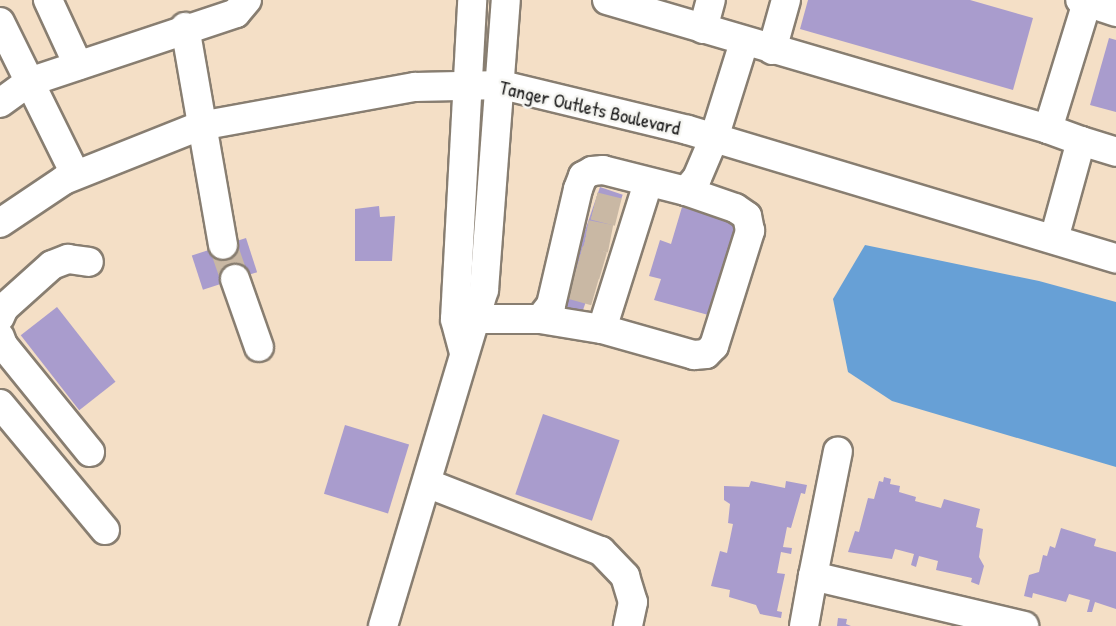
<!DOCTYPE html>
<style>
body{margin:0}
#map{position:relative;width:1116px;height:626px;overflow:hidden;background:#f4dfc6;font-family:"Patrick Hand",sans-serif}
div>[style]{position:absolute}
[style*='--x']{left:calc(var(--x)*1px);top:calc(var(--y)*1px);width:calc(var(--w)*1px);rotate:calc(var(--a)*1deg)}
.water>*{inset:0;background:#67a0d6}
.building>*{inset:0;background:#a99ccd;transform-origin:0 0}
.minor-tunnel>*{height:28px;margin-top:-14px;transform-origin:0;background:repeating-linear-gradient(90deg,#c9b8a4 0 28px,transparent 0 42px)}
.roads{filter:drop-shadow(2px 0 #887e71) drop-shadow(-2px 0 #887e71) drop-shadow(0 2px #887e71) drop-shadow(0 -2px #887e71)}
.minor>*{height:28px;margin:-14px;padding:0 14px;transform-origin:14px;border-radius:14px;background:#fff}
span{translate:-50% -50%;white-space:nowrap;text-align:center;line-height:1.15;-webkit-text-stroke:5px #f6f6f2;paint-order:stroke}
.street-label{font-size:20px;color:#1c1c1c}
</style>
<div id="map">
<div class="water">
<i style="clip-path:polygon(865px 245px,1039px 281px,1116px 302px,1116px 467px,892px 401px,848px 372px,833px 299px)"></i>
</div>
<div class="building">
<i style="clip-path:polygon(808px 0,970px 0,1033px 18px,1013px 90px,800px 29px)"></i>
<i style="clip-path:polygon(1109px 38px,1116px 40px,1116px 112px,1090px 105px)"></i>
<i style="left:600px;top:187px;width:24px;height:129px;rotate:19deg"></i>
<i style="clip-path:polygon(379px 206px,380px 217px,395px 216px,392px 261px,355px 261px,355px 209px)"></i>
<i style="clip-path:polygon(682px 207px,740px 225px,712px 316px,654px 300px,661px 279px,649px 276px,660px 240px,671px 244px)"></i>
<i style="left:246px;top:238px;width:36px;height:57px;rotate:72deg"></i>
<i style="left:57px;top:307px;width:95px;height:46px;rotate:52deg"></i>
<i style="left:543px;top:414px;width:81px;height:85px;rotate:19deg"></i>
<i style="left:345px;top:425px;width:67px;height:72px;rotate:17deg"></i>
<i style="clip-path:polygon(884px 477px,891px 479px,890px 484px,900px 486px,899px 492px,916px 497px,915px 501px,941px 508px,944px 499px,980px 509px,976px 527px,983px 529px,979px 557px,984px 566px,979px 585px,971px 582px,972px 578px,936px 570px,938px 561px,919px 556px,916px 567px,911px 565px,914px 554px,895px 549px,892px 559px,848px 552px,855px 531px,859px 532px,868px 498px,874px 499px,879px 481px,883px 482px)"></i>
<i style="clip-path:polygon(751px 481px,785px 488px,786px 481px,807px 485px,805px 494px,801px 493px,791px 528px,787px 527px,783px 547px,792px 548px,791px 554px,781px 552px,777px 573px,785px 574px,777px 611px,782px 612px,781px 618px,760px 614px,756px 605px,729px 597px,730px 590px,711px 586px,720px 551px,727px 553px,733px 524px,728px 523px,730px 504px,724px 500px,724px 486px,749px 487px)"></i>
<i style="clip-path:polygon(1061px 528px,1096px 539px,1094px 546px,1116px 552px,1116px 609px,1095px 602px,1092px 612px,1087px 612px,1090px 600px,1069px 594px,1066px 602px,1033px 593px,1032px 598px,1024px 596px,1029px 575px,1039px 572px,1043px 555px,1047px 556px,1050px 546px,1055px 548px)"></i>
<i style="clip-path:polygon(838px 618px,847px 619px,846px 624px,851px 626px,837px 626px)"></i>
</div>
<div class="minor-tunnel">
<i style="--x:594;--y:206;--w:25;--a:14"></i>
<i style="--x:586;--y:234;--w:25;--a:11"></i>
<i style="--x:223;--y:245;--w:36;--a:71"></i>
<i style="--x:579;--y:259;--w:25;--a:16"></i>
<i style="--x:571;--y:285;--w:25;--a:16"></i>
</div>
<div class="roads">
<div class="minor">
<i style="--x:48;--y:0;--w:72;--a:65.2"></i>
<i style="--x:607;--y:0;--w:459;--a:16.3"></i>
<i style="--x:1048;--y:129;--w:133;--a:-72.9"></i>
<i style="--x:1087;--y:2;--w:7;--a:-164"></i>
<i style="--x:1087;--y:2;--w:31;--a:19"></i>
<i style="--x:0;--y:22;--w:169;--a:63.7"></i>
<i style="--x:185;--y:27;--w:221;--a:80.1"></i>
<i style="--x:703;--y:29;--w:30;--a:-75"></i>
<i style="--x:772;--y:50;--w:52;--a:-74.4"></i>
<i style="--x:0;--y:103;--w:36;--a:-36"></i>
<i style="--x:29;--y:82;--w:218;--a:-18.4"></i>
<i style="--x:236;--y:13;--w:17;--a:-50"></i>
<i style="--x:1048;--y:129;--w:35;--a:20"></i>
<i style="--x:1081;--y:141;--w:102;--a:105.4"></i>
<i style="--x:1081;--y:141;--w:37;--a:17"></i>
<i style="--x:0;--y:223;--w:77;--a:-33.9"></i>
<i style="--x:64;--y:180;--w:146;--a:-21.7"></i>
<i style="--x:200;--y:126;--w:219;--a:-10.3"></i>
<i style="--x:415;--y:87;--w:87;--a:-1.3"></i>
<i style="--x:502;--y:85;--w:191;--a:13.6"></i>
<i style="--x:688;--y:130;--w:447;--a:16.7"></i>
<i style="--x:235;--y:279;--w:72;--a:70.6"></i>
<i style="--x:0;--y:317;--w:10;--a:-66"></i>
<i style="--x:4;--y:308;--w:64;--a:-41.9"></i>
<i style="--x:52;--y:265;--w:17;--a:-21"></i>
<i style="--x:68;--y:259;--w:21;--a:8"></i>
<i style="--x:475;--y:319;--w:65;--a:0"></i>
<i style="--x:540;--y:319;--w:18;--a:-52"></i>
<i style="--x:551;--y:305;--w:119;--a:-76.9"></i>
<i style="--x:578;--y:189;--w:14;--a:-69"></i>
<i style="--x:583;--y:176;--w:10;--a:-29"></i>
<i style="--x:592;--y:171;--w:11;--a:-5"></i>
<i style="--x:603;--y:170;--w:86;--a:14.2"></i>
<i style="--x:686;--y:191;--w:17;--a:-50"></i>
<i style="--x:697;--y:178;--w:43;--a:-67"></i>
<i style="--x:714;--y:138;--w:101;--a:-72.6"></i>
<i style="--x:540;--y:319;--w:63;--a:9.2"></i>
<i style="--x:602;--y:329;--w:153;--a:-72.5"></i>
<i style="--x:602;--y:329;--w:96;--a:15.8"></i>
<i style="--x:694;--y:355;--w:12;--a:-5"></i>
<i style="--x:706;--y:354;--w:11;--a:-45"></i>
<i style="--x:714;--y:346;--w:121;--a:-72.6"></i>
<i style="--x:750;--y:231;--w:15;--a:-101"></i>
<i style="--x:747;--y:216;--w:14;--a:-146"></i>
<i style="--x:735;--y:208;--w:52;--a:-160.9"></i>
<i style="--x:0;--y:337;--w:9;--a:69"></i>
<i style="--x:3;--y:345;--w:138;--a:50.9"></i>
<i style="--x:464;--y:353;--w:35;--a:-105"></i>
<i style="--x:455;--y:319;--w:319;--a:-86.9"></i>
<i style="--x:0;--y:404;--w:164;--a:50.2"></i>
<i style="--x:429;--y:484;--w:185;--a:21.3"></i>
<i style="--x:601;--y:551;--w:35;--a:46"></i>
<i style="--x:625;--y:576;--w:27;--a:73"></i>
<i style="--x:633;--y:602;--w:25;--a:102"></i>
<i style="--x:813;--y:576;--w:127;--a:-78.7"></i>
<i style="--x:383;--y:626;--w:351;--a:-73.3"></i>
<i style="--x:484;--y:290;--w:291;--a:-85.7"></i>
<i style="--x:804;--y:626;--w:51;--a:-79.8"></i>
<i style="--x:813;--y:576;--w:217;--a:13.3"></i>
</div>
</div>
<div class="street-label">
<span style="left:590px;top:107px;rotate:13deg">Tanger Outlets Boulevard</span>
</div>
</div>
